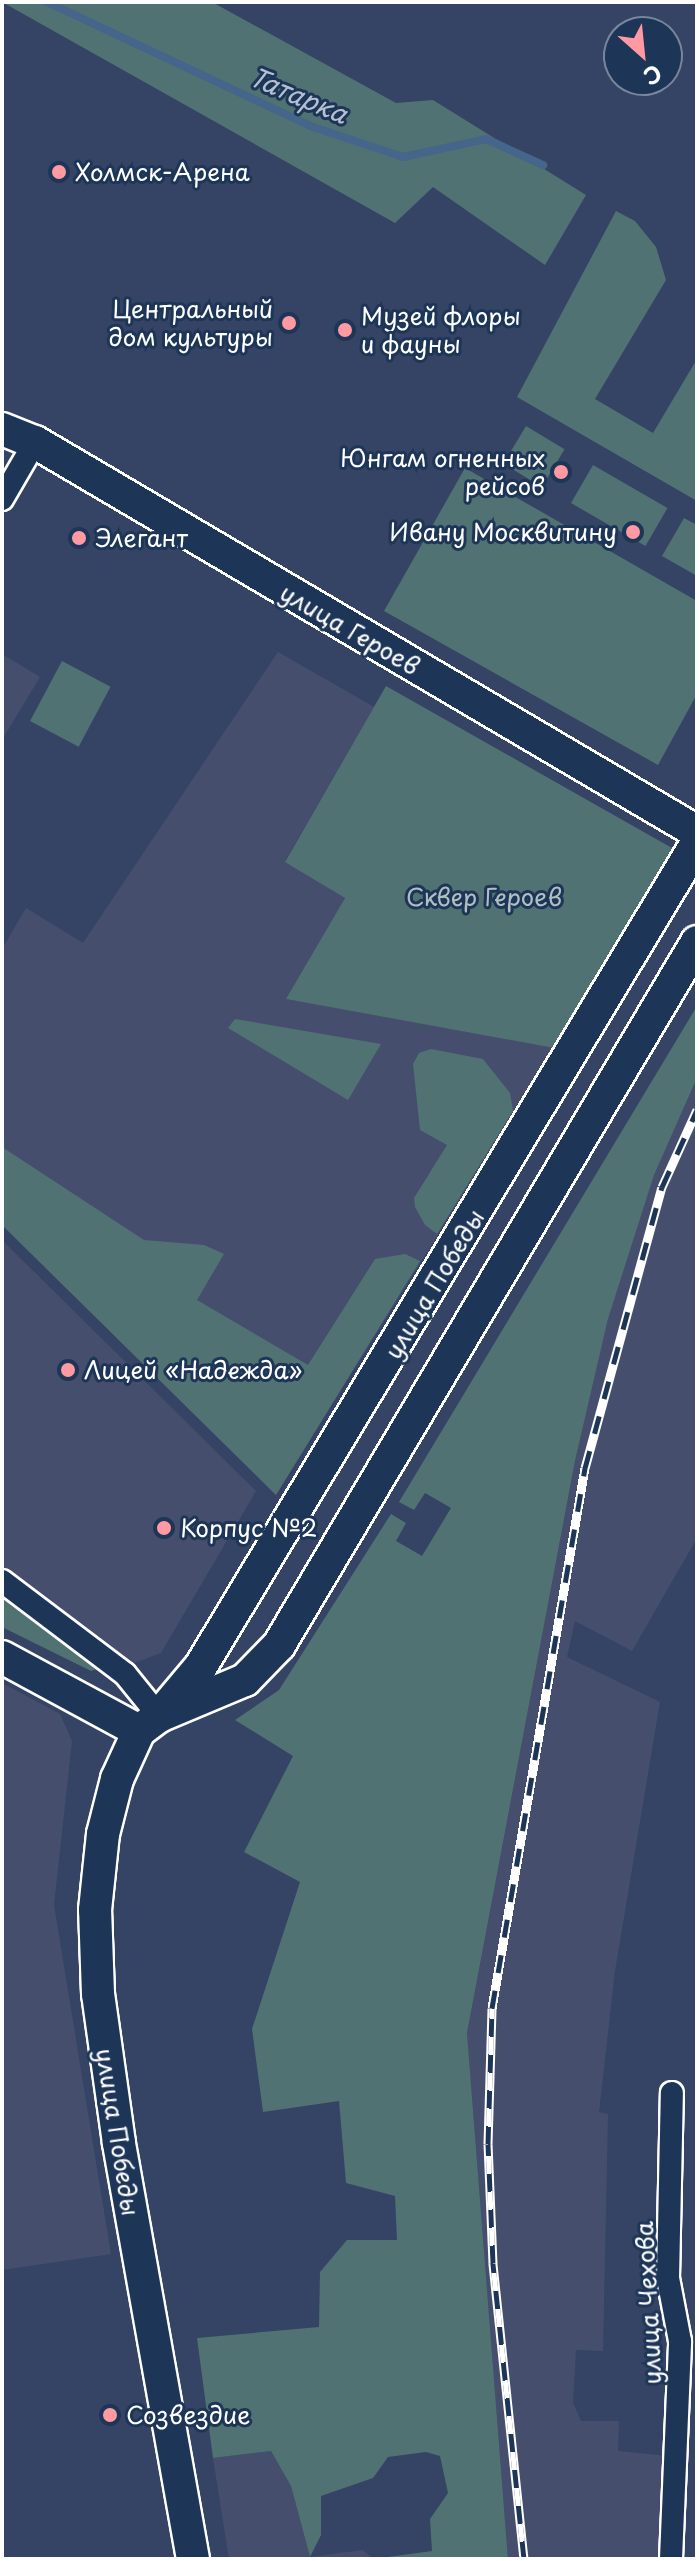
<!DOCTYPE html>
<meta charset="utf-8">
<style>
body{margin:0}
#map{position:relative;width:699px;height:2561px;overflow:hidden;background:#354464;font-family:"Playpen Sans",sans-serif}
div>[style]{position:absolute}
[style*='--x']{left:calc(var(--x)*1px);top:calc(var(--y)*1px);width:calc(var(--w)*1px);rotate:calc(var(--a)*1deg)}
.built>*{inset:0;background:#464e6e}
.green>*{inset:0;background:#507273;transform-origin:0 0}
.stream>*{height:8px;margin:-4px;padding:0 4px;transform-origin:4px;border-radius:4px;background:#45658b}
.roads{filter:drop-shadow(2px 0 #fff) drop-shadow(-2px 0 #fff) drop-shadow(0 2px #fff) drop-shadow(0 -2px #fff)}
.street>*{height:22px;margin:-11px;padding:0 11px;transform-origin:11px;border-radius:11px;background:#1d3557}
.secondary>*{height:32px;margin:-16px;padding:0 16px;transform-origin:16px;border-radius:16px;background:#1d3557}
.rail>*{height:9px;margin-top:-4.5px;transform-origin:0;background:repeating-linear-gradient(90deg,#1d3557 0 18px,#fff 0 36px);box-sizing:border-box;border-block:2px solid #fff}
.dots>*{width:22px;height:22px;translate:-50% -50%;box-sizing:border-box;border:4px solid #1d3557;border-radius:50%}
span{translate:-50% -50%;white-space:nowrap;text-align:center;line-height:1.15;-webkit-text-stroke:6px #1d3557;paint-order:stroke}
.poi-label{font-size:24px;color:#fff}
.left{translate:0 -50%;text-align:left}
.right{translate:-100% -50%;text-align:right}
.street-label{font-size:24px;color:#fff}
.park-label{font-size:24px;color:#b0c0c0}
.water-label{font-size:26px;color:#b5c1d1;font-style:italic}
.frame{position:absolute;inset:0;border:4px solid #fff;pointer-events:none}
.north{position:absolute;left:603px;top:16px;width:80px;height:80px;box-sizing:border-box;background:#1d3557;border:2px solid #77869a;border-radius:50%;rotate:153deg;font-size:22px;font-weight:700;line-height:32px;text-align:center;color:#fff}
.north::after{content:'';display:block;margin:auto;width:28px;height:36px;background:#ff9aa2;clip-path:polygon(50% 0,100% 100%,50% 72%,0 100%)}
</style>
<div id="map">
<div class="built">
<i style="clip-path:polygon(278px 652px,374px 707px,285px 861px,345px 898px,287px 999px,554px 1048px,276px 1495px,2px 1225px,2px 949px,26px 908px,83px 943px)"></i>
<i style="clip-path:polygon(2px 654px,40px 677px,2px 740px)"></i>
<i style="clip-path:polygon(697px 1079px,697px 1538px,632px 1651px,575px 1621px,567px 1657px,660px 1702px,615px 1971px,599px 2112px,608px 2114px,603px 2351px,576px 2350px,573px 2403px,581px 2421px,619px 2421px,618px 2451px,667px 2456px,662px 2559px,508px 2559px,467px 2033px,575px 1461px,608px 1319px,654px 1174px)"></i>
<i style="clip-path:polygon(2px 1240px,256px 1491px,161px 1653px,134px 1663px,2px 1568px)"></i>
<i style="clip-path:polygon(2px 1683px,60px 1714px,72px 1741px,54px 1905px,111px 2254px,2px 2270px)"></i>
<i style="clip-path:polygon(271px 2451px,291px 2486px,310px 2557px,363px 2550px,373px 2559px,229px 2559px,213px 2458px)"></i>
</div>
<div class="green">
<i style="clip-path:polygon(2px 2px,212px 2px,396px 103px,433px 100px,586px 195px,545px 265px,433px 187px,395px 223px)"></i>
<i style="clip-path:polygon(616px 211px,635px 221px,656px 247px,666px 280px,595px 399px,653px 433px,697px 359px,697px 501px,517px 397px)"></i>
<i style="left:526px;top:426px;width:45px;height:44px;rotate:31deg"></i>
<i style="left:593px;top:465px;width:86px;height:44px;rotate:30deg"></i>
<i style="clip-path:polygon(465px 468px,697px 601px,697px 694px,658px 765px,384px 611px)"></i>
<i style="clip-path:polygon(684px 518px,697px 525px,697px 576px,662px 556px)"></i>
<i style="left:62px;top:661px;width:55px;height:68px;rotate:28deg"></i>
<i style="clip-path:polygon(386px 686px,672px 848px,554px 1048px,286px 999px,345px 898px,285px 862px)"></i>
<i style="clip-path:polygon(697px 1006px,697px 1078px,654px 1175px,608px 1319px,575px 1461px,467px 2033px,508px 2559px,373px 2559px,432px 2551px,430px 2519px,448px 2493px,440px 2456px,426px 2452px,388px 2457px,373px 2478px,321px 2496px,321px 2535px,310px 2557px,291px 2486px,271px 2451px,213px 2458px,197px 2338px,319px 2327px,320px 2272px,347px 2240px,397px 2240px,395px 2196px,346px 2183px,339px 2101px,263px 2112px,252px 2029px,300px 1882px,244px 1852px,293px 1756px,235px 1720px,279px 1690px,391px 1514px,406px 1523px,396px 1541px,422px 1556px,451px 1508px,425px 1493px,414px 1510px,399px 1502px)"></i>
<i style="clip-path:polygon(235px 1019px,381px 1044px,348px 1100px,228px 1028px)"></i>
<i style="clip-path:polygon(431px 1049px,483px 1059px,510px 1093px,513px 1111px,437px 1234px,425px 1225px,415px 1207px,414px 1198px,447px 1145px,420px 1130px,413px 1064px,419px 1053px)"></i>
<i style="clip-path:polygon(2px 1147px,144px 1240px,204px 1245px,224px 1254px,197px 1300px,308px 1365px,375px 1259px,405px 1254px,420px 1261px,276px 1495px,2px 1225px)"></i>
<i style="clip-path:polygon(2px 1592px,99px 1668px,91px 1671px,2px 1627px)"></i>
</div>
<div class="stream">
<i style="--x:47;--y:2;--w:294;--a:25.2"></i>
<i style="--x:313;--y:127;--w:95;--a:18.4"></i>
<i style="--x:403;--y:157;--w:85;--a:-12.2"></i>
<i style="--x:486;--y:139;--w:63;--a:24.5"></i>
</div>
<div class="roads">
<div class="street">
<i style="--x:2;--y:499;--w:66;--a:-59.9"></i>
<i style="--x:2;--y:1581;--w:154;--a:37.1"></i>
<i style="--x:125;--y:1674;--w:54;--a:51"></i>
<i style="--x:671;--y:2559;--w:218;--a:-87.6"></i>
<i style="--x:680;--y:2341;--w:64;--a:-100.8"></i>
<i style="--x:668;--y:2278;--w:185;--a:-88.8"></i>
</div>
<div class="secondary">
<i style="--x:2;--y:429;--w:35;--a:22"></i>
<i style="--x:35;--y:442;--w:768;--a:30.5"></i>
<i style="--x:2;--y:1657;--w:156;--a:28.4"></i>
<i style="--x:159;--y:1716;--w:93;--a:-22.7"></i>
<i style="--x:245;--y:1680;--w:49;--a:-45.8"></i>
<i style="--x:279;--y:1645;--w:818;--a:-59.26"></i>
<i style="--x:193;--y:2559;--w:423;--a:-100.1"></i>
<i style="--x:119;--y:2143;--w:150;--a:-98"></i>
<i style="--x:98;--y:1994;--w:84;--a:-92"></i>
<i style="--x:95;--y:1910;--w:76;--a:-84"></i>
<i style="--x:103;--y:1834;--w:57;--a:-75.7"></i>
<i style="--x:117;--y:1779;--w:53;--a:-65.4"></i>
<i style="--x:139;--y:1731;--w:25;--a:-37"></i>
<i style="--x:159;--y:1716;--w:65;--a:-50"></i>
<i style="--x:201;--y:1666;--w:961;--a:-58.92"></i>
</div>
</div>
<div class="rail">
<i style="--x:524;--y:2559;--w:298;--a:-96"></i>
<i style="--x:493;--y:2263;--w:119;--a:-92.4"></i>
<i style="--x:488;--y:2144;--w:136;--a:-88.3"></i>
<i style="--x:492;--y:2008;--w:548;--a:-80.23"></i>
<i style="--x:585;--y:1468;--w:291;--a:-74.7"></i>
<i style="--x:662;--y:1187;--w:85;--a:-65.6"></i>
</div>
<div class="dots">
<i style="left:59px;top:172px;background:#ff9aa2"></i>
<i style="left:289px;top:323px;background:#ff9aa2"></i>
<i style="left:345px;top:330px;background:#ff9aa2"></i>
<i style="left:561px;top:472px;background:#ff9aa2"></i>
<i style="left:633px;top:532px;background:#ff9aa2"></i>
<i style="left:79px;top:538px;background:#ff9aa2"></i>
<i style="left:68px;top:1370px;background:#ff9aa2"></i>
<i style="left:164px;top:1528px;background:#ff9aa2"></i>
<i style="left:110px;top:2415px;background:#ff9aa2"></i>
</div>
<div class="poi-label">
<span class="left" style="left:75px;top:172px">Холмск-Арена</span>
<span class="right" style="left:273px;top:323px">Центральный<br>дом культуры</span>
<span class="left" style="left:361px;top:330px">Музей флоры<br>и фауны</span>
<span class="right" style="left:545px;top:472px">Юнгам огненных<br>рейсов</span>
<span class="right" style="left:617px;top:532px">Ивану Москвитину</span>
<span class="left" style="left:95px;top:538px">Элегант</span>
<span class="left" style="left:84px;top:1370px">Лицей «Надежда»</span>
<span class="left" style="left:180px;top:1528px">Корпус №2</span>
<span class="left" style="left:126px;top:2415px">Созвездие</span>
</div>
<div class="street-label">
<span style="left:350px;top:629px;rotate:30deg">улица Героев</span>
<span style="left:434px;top:1284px;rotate:-59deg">улица Победы</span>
<span style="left:118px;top:2132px;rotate:81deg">улица Победы</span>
<span style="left:648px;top:2303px;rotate:-93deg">улица Чехова</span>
</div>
<div class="park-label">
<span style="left:484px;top:897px">Сквер Героев</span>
</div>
<div class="water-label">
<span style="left:299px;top:95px;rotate:23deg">Татарка</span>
</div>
<div class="frame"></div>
<div class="north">С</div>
</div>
